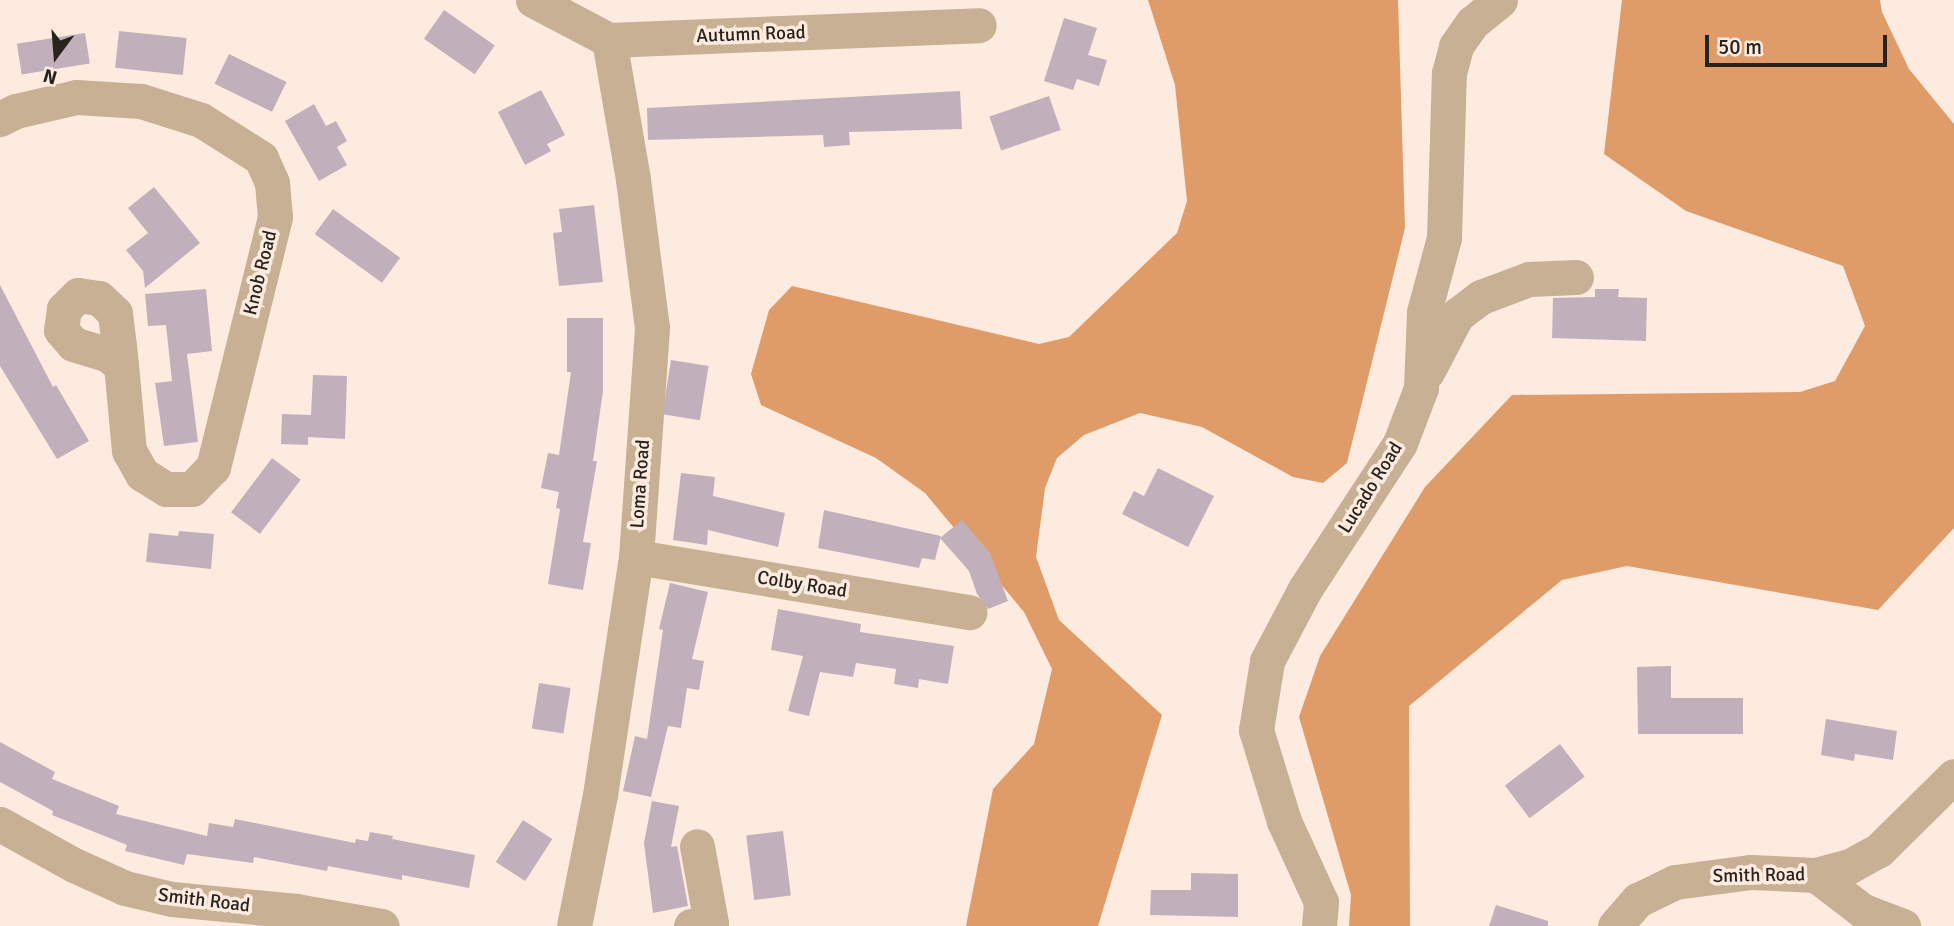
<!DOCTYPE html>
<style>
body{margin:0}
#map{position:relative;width:1954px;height:926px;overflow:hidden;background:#fdebdf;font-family:Signika,sans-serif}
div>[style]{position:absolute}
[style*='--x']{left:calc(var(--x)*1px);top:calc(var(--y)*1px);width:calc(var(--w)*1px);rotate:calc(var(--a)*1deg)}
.forest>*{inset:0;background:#df9b68}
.building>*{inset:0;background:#c1b0bc;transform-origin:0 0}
.minor>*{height:35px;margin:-17.5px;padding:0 17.5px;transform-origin:17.5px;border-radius:17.5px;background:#c8b094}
span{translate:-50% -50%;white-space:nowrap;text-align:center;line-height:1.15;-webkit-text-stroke:7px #fdebdf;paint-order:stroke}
.street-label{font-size:19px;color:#29231e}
.north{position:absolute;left:21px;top:21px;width:70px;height:70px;-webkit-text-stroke:5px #fdebdf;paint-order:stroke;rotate:196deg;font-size:19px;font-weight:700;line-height:28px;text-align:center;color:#29231e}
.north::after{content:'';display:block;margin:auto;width:24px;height:32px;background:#29231e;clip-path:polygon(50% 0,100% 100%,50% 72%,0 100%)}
.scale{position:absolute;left:1705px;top:35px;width:182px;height:32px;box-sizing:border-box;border:4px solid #29231e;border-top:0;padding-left:9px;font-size:21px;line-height:24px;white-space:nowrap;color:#29231e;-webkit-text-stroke:5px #fdebdf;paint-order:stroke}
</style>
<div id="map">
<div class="forest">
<i style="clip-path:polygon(1148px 0,1398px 0,1405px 228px,1347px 463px,1323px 483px,1293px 477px,1202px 427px,1140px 413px,1084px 435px,1057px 458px,1045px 488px,1036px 557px,1059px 620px,1162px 715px,1098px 926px,966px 926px,993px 789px,1034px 744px,1052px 669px,1024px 612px,925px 493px,876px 458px,761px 405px,751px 374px,769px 310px,792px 286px,1039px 344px,1069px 337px,1177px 233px,1187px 201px,1175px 85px)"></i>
<i style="clip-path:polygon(1622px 0,1880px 0,1882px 12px,1909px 69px,1954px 124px,1954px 528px,1878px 610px,1627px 566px,1562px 580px,1409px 706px,1410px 926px,1349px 926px,1351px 895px,1299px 717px,1320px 656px,1425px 487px,1512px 395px,1800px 392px,1835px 381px,1865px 326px,1843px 266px,1686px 211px,1604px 154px)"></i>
</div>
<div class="building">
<i style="left:444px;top:10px;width:62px;height:35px;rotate:35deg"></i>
<i style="clip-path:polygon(1064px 18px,1097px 28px,1088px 55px,1107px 60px,1099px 86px,1077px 79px,1073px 90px,1044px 81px)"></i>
<i style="left:119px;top:31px;width:68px;height:37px;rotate:6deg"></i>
<i style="left:85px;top:33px;width:31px;height:69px;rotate:81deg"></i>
<i style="left:229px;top:54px;width:64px;height:33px;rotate:26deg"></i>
<i style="clip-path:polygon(541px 90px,565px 135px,547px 144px,551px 151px,525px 165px,498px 112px)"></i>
<i style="clip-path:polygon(960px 91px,962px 129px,849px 132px,850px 145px,824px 147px,823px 135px,648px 140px,647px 108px)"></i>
<i style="left:1049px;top:96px;width:36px;height:63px;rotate:71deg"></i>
<i style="clip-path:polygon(314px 104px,326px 126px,336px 121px,347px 141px,337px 147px,347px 165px,319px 181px,285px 121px)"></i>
<i style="clip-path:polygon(154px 187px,200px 243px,145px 288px,143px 271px,126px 250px,148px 233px,128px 208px)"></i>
<i style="clip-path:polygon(594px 205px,603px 282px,559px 286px,553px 233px,562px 232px,559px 209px)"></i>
<i style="left:333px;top:209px;width:83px;height:31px;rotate:36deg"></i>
<i style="clip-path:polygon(0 285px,53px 387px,56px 385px,89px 441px,57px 459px,0 366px)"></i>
<i style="clip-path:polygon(206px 289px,212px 351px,187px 354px,198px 442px,164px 446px,155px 383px,172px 381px,166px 325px,148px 326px,145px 294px)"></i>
<i style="clip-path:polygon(1595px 289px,1619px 289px,1618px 297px,1647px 298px,1646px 341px,1552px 338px,1553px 298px,1595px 297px)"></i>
<i style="clip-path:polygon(567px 318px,603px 318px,603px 391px,593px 461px,597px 461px,583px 542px,591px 543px,583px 590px,548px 584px,560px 509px,556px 508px,559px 492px,541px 488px,548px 453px,559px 455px,571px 372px,567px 372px)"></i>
<i style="left:671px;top:360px;width:38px;height:55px;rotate:9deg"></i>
<i style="clip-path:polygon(313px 375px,347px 376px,345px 439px,308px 437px,308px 445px,281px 444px,282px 414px,311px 415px)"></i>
<i style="left:272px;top:458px;width:36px;height:68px;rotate:37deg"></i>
<i style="clip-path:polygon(1158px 468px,1214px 496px,1188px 547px,1122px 514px,1134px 491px,1144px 496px)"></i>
<i style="clip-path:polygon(681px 473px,715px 477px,713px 496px,785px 513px,778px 547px,708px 530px,707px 545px,673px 540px)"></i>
<i style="clip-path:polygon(824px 510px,941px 536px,935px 560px,922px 558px,919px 568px,818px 548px)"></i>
<i style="clip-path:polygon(962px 520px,990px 553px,1008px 601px,988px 609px,977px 594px,969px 571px,940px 538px)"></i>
<i style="clip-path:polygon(179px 531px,214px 534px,211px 569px,146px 562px,149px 533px,178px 536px)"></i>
<i style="clip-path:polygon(670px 583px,708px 592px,692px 659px,704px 661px,699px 690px,687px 688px,681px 728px,668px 726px,651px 797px,623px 791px,635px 736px,647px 739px,663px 630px,659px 629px)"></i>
<i style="clip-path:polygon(778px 609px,861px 624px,860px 632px,954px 646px,948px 684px,919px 679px,918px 688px,894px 684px,896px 669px,856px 663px,853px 677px,820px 672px,809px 716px,788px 711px,803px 656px,771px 650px)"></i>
<i style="clip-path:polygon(1671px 666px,1671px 698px,1743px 698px,1743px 734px,1638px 734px,1637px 667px)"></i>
<i style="left:539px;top:683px;width:32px;height:46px;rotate:9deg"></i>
<i style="clip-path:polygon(1826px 719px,1897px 731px,1893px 760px,1855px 754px,1854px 761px,1821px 755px)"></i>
<i style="clip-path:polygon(0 742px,55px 772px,52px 779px,119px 806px,116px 814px,207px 836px,209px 823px,233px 827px,235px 819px,355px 843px,356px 839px,368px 841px,370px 832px,393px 836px,392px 839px,475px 855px,469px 888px,402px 875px,402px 880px,328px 866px,327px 871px,254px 857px,253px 863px,187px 854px,184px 865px,125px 851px,127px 845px,52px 815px,53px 811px,0 782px)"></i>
<i style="left:1560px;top:744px;width:41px;height:69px;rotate:53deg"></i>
<i style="clip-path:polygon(652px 801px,679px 806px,671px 847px,677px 846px,688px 906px,653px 913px,644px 843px)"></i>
<i style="left:523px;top:820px;width:35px;height:50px;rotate:33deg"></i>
<i style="left:783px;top:831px;width:65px;height:37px;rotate:83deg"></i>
<i style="clip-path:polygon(1191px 873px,1238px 874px,1238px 917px,1150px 915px,1151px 890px,1191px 890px)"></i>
<i style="clip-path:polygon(1496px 905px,1548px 921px,1548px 926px,1489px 926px)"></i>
</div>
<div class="minor">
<i style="--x:533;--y:0;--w:86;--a:27.8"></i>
<i style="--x:609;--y:40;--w:370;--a:-2.3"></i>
<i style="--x:0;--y:119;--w:18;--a:-27"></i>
<i style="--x:16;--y:111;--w:62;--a:-13.1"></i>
<i style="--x:76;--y:97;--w:65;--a:3.5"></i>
<i style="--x:141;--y:101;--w:63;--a:17.6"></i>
<i style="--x:201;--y:120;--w:71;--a:32.3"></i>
<i style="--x:261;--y:158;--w:27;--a:66"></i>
<i style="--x:272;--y:183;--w:34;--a:85"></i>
<i style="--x:275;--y:217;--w:258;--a:103.9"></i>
<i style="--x:213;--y:467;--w:30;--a:134"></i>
<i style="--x:192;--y:489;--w:26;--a:180"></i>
<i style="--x:166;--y:489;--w:28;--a:-148"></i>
<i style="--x:142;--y:474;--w:26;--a:-119"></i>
<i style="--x:129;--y:451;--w:86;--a:-95.3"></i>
<i style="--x:121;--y:365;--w:19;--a:-96"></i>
<i style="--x:119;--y:346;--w:33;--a:-97"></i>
<i style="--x:115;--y:313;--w:22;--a:-137"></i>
<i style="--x:99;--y:298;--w:21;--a:-172"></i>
<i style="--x:78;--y:295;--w:20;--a:135"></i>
<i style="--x:64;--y:309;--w:21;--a:98"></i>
<i style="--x:61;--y:330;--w:18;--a:49"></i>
<i style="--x:73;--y:344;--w:37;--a:17"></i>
<i style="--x:108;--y:355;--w:16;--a:38"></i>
<i style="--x:1427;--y:372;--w:64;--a:-62.2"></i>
<i style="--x:1457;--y:315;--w:30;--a:-37"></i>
<i style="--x:1481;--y:297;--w:51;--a:-20.6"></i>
<i style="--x:1529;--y:279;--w:47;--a:-2.4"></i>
<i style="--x:636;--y:557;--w:338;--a:9.4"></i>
<i style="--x:0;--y:824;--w:85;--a:29"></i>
<i style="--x:74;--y:865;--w:56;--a:24.3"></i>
<i style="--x:125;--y:888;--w:48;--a:13.2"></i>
<i style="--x:172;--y:899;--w:125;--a:5.5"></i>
<i style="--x:296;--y:911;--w:87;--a:9.9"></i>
<i style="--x:1816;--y:875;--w:35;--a:-15"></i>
<i style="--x:1850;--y:866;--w:33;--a:-29"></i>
<i style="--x:1879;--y:850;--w:105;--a:-44.6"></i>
<i style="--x:574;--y:926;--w:134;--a:-78.8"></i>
<i style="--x:600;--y:795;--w:241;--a:-81.4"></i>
<i style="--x:636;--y:557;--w:230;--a:-86"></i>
<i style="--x:652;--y:328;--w:150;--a:-97.3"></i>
<i style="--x:633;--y:179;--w:141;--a:-99.8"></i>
<i style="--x:691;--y:926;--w:20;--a:-9"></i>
<i style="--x:711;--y:923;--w:78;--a:-100.3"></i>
<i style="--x:1319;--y:926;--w:24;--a:-85"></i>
<i style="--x:1321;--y:902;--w:89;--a:-114.6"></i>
<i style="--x:1284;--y:821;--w:95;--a:-107.1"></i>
<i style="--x:1256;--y:730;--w:70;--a:-80.9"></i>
<i style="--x:1267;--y:661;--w:81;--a:-62.2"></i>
<i style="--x:1305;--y:589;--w:174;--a:-56.9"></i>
<i style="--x:1400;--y:443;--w:59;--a:-69.1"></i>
<i style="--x:1421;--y:388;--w:76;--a:-87.7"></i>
<i style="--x:1424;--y:312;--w:77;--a:-74.9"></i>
<i style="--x:1444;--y:238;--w:165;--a:-88.3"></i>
<i style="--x:1449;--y:73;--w:28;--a:-75"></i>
<i style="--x:1456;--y:46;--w:28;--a:-55"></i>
<i style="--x:1472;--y:23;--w:36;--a:-39"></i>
<i style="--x:1615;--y:926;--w:35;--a:-49"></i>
<i style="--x:1638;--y:900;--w:41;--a:-25.9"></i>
<i style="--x:1675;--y:882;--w:77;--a:-7.5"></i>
<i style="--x:1751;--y:872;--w:65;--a:2.6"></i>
<i style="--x:1816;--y:875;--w:59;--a:37.5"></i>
<i style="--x:1863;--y:911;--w:43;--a:20.6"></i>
</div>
<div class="street-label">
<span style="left:751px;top:35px;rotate:-2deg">Autumn Road</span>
<span style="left:261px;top:273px;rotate:-76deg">Knob Road</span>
<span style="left:641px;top:484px;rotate:-86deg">Loma Road</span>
<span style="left:1371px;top:488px;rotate:-58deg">Lucado Road</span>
<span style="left:802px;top:585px;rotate:9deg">Colby Road</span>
<span style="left:1759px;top:876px;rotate:-1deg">Smith Road</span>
<span style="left:204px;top:901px;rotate:7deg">Smith Road</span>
</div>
<div class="north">N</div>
<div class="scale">50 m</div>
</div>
